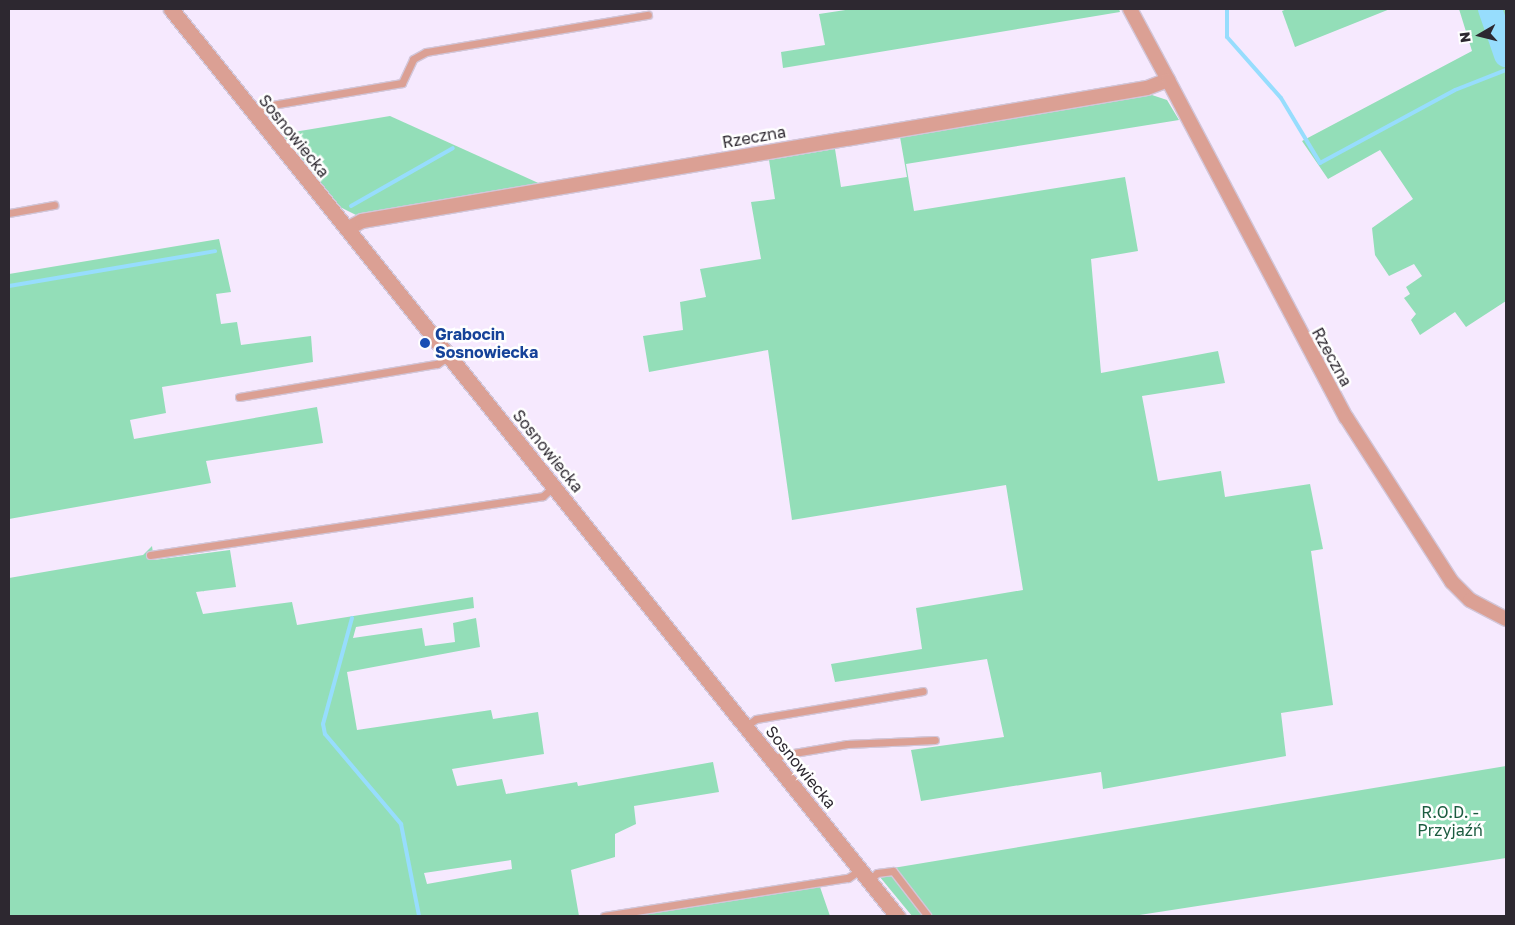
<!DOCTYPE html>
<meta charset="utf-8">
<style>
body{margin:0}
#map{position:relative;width:1515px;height:925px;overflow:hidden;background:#f6e9fe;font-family:"Golos Text",sans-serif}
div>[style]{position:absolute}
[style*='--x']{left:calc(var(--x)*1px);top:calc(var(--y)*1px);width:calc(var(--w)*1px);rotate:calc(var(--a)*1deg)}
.green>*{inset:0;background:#93deb8}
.stream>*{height:4px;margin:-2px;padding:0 2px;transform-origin:2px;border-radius:2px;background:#97ddfd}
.river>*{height:24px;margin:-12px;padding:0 12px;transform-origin:12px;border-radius:12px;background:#97ddfd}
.roads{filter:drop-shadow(1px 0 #d2c6d9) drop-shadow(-1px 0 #d2c6d9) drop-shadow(0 1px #d2c6d9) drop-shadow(0 -1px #d2c6d9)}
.service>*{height:7px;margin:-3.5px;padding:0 3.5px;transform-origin:3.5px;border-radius:3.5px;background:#dba094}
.minor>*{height:14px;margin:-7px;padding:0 7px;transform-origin:7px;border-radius:7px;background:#dba094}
.tertiary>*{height:15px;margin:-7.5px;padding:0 7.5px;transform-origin:7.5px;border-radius:7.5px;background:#dba094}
.dots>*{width:14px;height:14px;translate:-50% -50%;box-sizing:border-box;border:2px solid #fff;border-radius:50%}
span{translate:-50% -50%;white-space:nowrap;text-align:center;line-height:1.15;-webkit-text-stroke:5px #fff;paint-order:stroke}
.street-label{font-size:16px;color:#2d2830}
.transit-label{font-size:16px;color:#164399;font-weight:700}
.left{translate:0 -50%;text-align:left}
.park-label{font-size:16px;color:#1c5c40}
.frame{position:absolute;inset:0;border:10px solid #2d2830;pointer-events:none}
.north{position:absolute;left:1455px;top:10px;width:50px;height:50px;-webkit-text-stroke:4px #fff;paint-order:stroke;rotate:262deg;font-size:14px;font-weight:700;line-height:20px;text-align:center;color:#2d2830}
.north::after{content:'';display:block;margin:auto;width:18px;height:22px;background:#2d2830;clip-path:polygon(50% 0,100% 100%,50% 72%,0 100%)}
</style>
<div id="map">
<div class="green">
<i style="clip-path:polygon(852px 9px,1119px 9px,1120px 12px,783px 68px,781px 52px,825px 45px,819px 14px)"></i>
<i style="clip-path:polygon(1287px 9px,1390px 9px,1295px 47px,1282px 11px)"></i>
<i style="clip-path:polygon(1459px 9px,1506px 9px,1506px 301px,1466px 327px,1455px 312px,1420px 335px,1411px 320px,1416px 314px,1404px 298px,1410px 294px,1406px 287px,1422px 276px,1414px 264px,1389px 276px,1375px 255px,1372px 228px,1413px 199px,1380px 150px,1328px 179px,1302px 141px,1472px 51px)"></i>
<i style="clip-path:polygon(1152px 95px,1167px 100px,1179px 120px,906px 164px,914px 211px,1125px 177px,1138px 251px,1091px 259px,1101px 373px,1218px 351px,1225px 383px,1142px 396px,1158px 481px,1221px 471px,1225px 497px,1310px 484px,1323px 549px,1311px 551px,1333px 705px,1281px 713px,1286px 756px,1103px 789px,1101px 772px,921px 801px,911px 750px,1004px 737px,987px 659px,835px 682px,831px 664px,922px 649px,916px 608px,1023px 590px,1006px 485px,792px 520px,768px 350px,649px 372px,643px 336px,683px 330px,680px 302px,706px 297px,700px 269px,761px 259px,751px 202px,775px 199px,769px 160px,835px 149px,841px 187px,907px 177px,900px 137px)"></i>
<i style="clip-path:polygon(390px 116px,545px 186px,356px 215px,340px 207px,282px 134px)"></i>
<i style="clip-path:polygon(219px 239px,231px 292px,216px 294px,221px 324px,237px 322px,241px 345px,311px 336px,313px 362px,162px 387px,166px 413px,130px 420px,134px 439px,317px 407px,323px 443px,206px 461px,211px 483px,9px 519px,9px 274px)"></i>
<i style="clip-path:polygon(evenodd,152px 546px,154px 560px,230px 550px,236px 587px,196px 592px,203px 614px,292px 602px,297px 625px,473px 597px,474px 608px,356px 627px,353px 638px,422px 628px,425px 646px,455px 642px,453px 623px,476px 618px,480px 647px,347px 672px,357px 730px,491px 710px,493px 719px,538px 712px,544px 754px,452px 769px,457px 786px,502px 779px,506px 794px,577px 782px,578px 786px,713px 762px,719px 792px,634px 806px,636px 824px,615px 834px,615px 857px,571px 870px,579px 916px,9px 916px,9px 578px,143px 555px,152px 546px,511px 860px,512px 869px,427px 884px,424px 873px,511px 860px)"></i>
<i style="clip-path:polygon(1506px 766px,1506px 858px,1133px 916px,912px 916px,875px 871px)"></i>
<i style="clip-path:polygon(820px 887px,830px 916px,631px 916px,730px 901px)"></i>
</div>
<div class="stream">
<i style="--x:1227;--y:9;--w:28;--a:90"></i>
<i style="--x:1227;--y:37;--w:81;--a:48.5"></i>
<i style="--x:1281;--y:98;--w:76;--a:59"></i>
<i style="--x:1320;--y:163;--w:153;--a:-28.4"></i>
<i style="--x:1455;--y:90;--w:55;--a:-21.4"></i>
<i style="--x:351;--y:206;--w:117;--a:-29.6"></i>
<i style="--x:9;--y:286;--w:209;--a:-9.6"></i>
<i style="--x:352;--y:618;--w:110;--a:105.3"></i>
<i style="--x:323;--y:724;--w:10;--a:79"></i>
<i style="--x:325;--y:734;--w:118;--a:49.8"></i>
<i style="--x:401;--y:824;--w:94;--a:78.9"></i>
</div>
<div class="river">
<i style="--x:1490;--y:9;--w:49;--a:70.8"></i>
</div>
<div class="roads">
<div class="service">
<i style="--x:254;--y:113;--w:14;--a:-30"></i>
<i style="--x:266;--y:106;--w:138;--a:-9.6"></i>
<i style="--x:402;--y:83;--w:26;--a:-65"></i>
<i style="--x:413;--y:59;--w:15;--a:-28"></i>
<i style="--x:426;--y:52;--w:225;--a:-9.5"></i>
<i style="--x:9;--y:213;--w:46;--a:-10.1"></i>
<i style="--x:239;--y:397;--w:201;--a:-9.5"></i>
<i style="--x:437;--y:364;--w:14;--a:-34"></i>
<i style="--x:150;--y:555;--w:397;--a:-8.5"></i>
<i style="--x:543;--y:496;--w:13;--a:-42"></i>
<i style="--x:746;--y:726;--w:12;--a:-35"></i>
<i style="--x:756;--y:719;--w:169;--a:-9.5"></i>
<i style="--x:774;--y:761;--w:10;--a:-37"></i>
<i style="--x:782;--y:755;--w:66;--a:-9.6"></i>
<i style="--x:847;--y:744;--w:88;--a:-2.6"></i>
<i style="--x:869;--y:881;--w:11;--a:-45"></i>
<i style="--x:877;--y:873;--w:16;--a:-7"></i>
<i style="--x:893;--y:871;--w:56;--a:52.3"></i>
<i style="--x:604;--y:916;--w:247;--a:-8.9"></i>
<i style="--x:848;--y:878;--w:14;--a:-34"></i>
</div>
<div class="minor">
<i style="--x:1130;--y:9;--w:81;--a:61.8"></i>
<i style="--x:347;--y:229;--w:17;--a:-28"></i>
<i style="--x:362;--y:221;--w:796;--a:-9.62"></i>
<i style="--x:1147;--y:88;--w:22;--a:-21"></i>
<i style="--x:1168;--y:80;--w:381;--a:62.2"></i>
<i style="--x:1346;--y:417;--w:196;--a:57.3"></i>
<i style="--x:1452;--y:582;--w:25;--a:45"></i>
<i style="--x:1470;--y:600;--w:41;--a:27.8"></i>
</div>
<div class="tertiary">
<i style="--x:171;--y:9;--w:1162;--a:51.32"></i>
</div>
</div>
<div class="dots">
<i style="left:425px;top:343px;background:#1a4fb4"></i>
</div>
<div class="street-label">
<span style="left:294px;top:136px;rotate:51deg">Sosnowiecka</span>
<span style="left:754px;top:137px;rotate:-10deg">Rzeczna</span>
<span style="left:1332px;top:357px;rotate:61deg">Rzeczna</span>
<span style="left:548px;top:451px;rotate:51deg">Sosnowiecka</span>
<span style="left:801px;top:767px;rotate:51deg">Sosnowiecka</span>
</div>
<div class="transit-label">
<span class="left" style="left:435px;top:343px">Grabocin<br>Sosnowiecka</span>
</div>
<div class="park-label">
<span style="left:1450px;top:821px">R.O.D. -<br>Przyjaźń</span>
</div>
<div class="frame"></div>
<div class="north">N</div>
</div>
